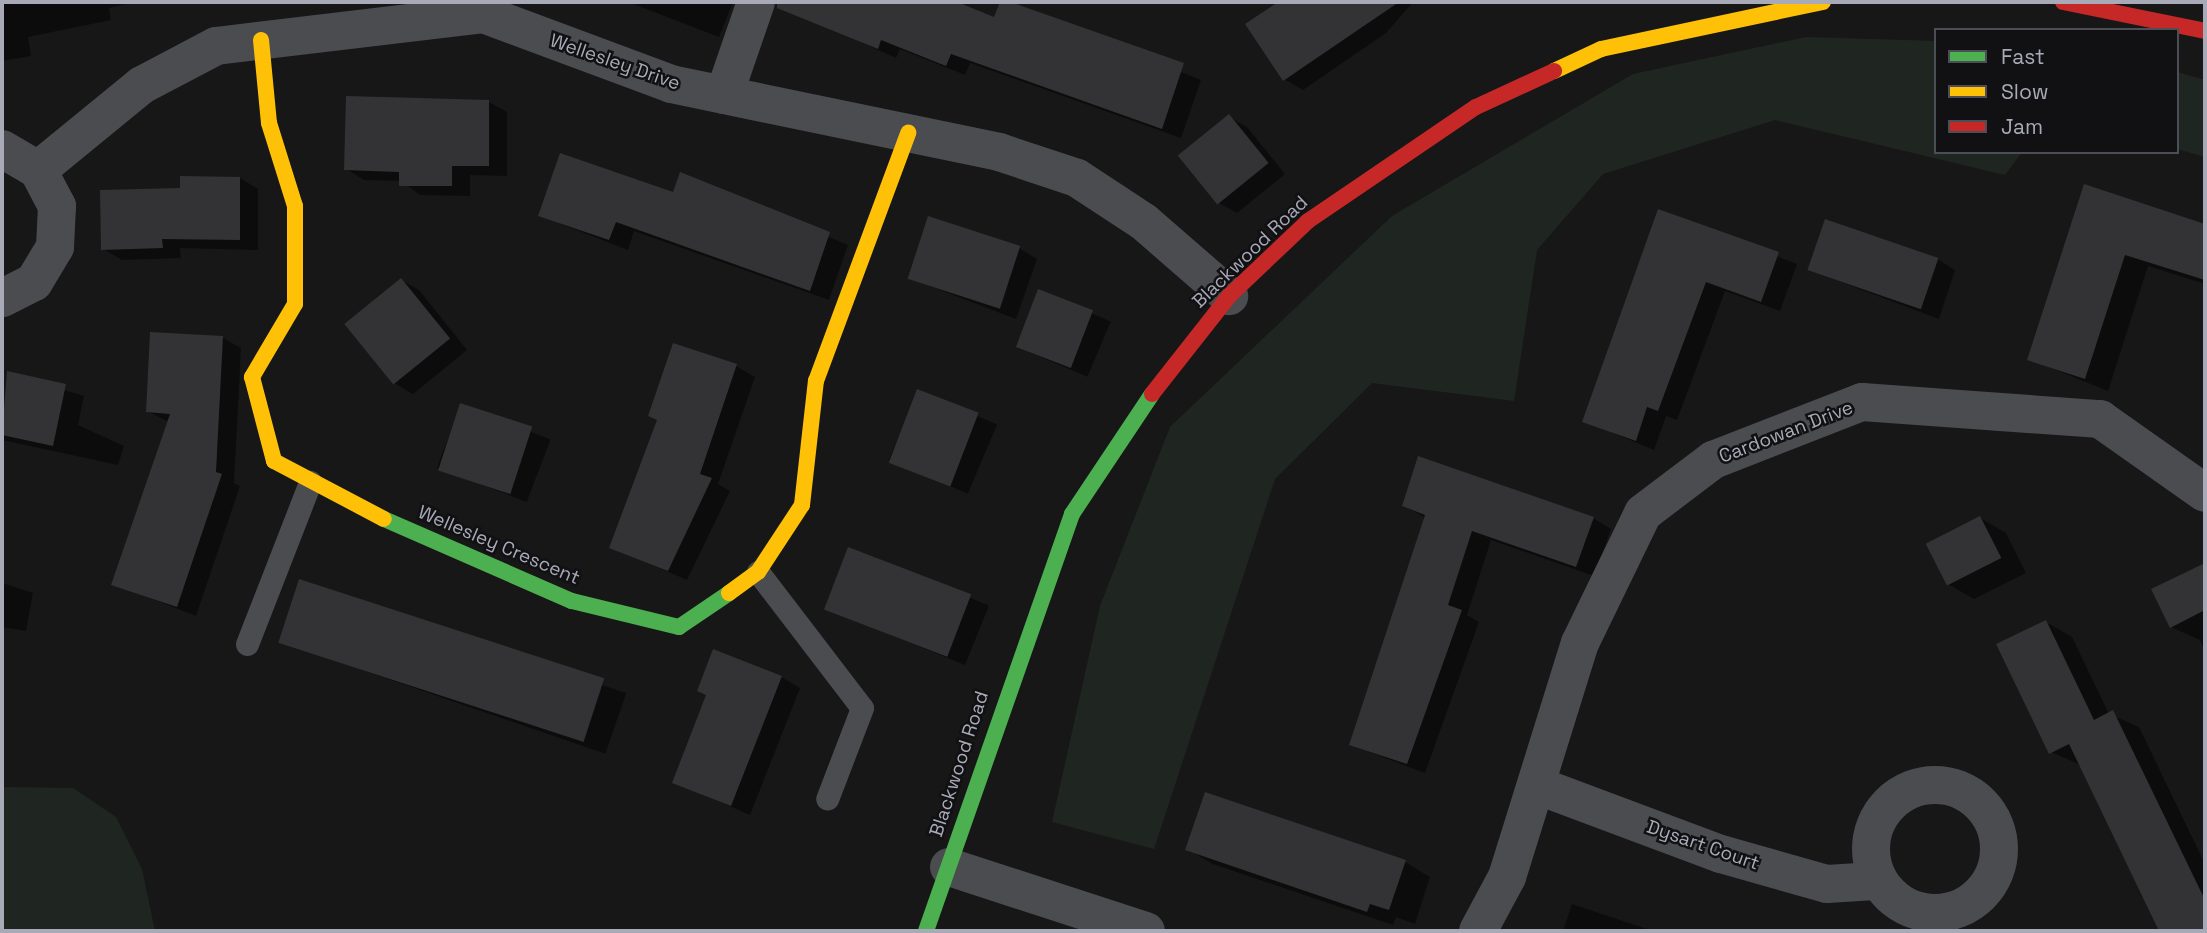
<!DOCTYPE html>
<style>
body{margin:0}
#map{position:relative;width:2207px;height:933px;overflow:hidden;background:#171717;font-family:"Space Grotesk",sans-serif}
div>[style]{position:absolute}
[style*='--x']{left:calc(var(--x)*1px);top:calc(var(--y)*1px);width:calc(var(--w)*1px);rotate:calc(var(--a)*1deg)}
.green>*{inset:0;background:#1f2621}
.shadow>*{inset:0;background:#0007;transform-origin:0 0}
.building>*{inset:0;background:#333335;transform-origin:0 0}
.lane>*{height:23px;margin:-11.5px;padding:0 11.5px;transform-origin:11.5px;border-radius:11.5px;background:#4b4c50}
.street>*{height:38px;margin:-19px;padding:0 19px;transform-origin:19px;border-radius:19px;background:#4b4c50}
.street>.ring{margin:-19px;padding:0;box-sizing:content-box;background:none;border:38px solid #4b4c50;border-radius:50%}
.fast>*{height:16px;margin:-8px;padding:0 8px;transform-origin:8px;border-radius:8px;background:#4caf50}
.slow>*{height:16px;margin:-8px;padding:0 8px;transform-origin:8px;border-radius:8px;background:#ffc107}
.jam>*{height:16px;margin:-8px;padding:0 8px;transform-origin:8px;border-radius:8px;background:#c62828}
span{translate:-50% -50%;white-space:nowrap;text-align:center;line-height:1.15;-webkit-text-stroke:5px #111113;paint-order:stroke}
.street-label{font-size:19px;color:#a8aab8}
.frame{position:absolute;inset:0;border:4px solid #a8aab8;pointer-events:none}
.legend{position:absolute;left:1934px;top:28px;width:245px;height:126px;box-sizing:border-box;background:#111113;border:2px solid #4d4e55;margin:0;padding:9px 12px;list-style:none;font-size:21px;color:#a8aab8}
.legend li{display:flex;align-items:center;gap:14px;height:35px}
.legend b{width:35px;border:2px solid #4d4e55}
</style>
<div id="map">
<div class="green">
<i style="clip-path:polygon(1806px 37px,1936px 41px,1936px 152px,2022px 152px,2005px 175px,1775px 120px,1603px 174px,1537px 250px,1514px 401px,1372px 383px,1275px 479px,1154px 849px,1052px 822px,1100px 606px,1170px 427px,1392px 216px,1633px 74px)"></i>
<i style="clip-path:polygon(2177px 72px,2205px 80px,2205px 157px,2177px 149px)"></i>
<i style="clip-path:polygon(2px 787px,73px 788px,116px 817px,142px 869px,155px 931px,2px 931px)"></i>
</div>
<div class="shadow">
<i style="clip-path:polygon(2px 2px,134px 2px,109px 8px,111px 20px,28px 37px,31px 56px,2px 61px)"></i>
<i style="clip-path:polygon(628px 2px,733px 2px,719px 37px)"></i>
<i style="clip-path:polygon(832px 2px,952px 2px,995px 19px,1005px 2px,1201px 80px,1181px 138px,970px 63px,965px 75px,900px 49px,896px 58px,823px 25px)"></i>
<i style="clip-path:polygon(1278px 2px,1413px 2px,1386px 33px,1303px 90px,1284px 79px,1247px 24px)"></i>
<i style="clip-path:polygon(489px 102px,507px 112px,507px 176px,470px 175px,470px 196px,420px 195px,401px 181px,364px 180px,346px 169px)"></i>
<i style="clip-path:polygon(1229px 117px,1247px 127px,1285px 174px,1237px 213px,1219px 203px)"></i>
<i style="clip-path:polygon(681px 175px,848px 245px,829px 300px,634px 231px,628px 250px,540px 216px,674px 194px)"></i>
<i style="clip-path:polygon(240px 178px,258px 189px,258px 250px,180px 248px,181px 258px,122px 260px,103px 249px,182px 190px)"></i>
<i style="clip-path:polygon(2085px 186px,2205px 224px,2205px 284px,2148px 266px,2108px 391px,2029px 359px)"></i>
<i style="clip-path:polygon(1660px 212px,1797px 264px,1780px 311px,1725px 291px,1677px 420px,1666px 416px,1654px 450px,1584px 421px)"></i>
<i style="clip-path:polygon(1019px 248px,1037px 259px,1016px 319px,909px 278px)"></i>
<i style="clip-path:polygon(1937px 259px,1955px 270px,1939px 319px,1809px 270px)"></i>
<i style="clip-path:polygon(401px 280px,419px 290px,467px 350px,413px 394px,394px 383px)"></i>
<i style="left:1039px;top:291px;width:78px;height:60px;rotate:23deg"></i>
<i style="clip-path:polygon(223px 338px,241px 348px,234px 483px,240px 486px,196px 616px,114px 584px,169px 422px,147px 411px)"></i>
<i style="clip-path:polygon(736px 366px,755px 377px,718px 484px,730px 491px,687px 580px,611px 547px,658px 420px)"></i>
<i style="clip-path:polygon(9px 373px,84px 396px,78px 425px,124px 446px,118px 465px,2px 440px)"></i>
<i style="left:918px;top:391px;width:86px;height:75px;rotate:23deg"></i>
<i style="left:461px;top:405px;width:96px;height:67px;rotate:21deg"></i>
<i style="clip-path:polygon(1404px 506px,1593px 518px,1611px 529px,1594px 576px,1491px 540px,1467px 615px,1479px 622px,1425px 773px,1351px 745px,1426px 518px)"></i>
<i style="clip-path:polygon(1980px 518px,2006px 533px,2026px 573px,1974px 599px,1948px 584px)"></i>
<i style="left:849px;top:549px;width:151px;height:64px;rotate:22deg"></i>
<i style="clip-path:polygon(2205px 565px,2205px 652px,2200px 640px,2171px 627px,2153px 590px)"></i>
<i style="left:300px;top:581px;width:345px;height:64px;rotate:19deg"></i>
<i style="clip-path:polygon(2px 583px,33px 593px,26px 631px,2px 627px)"></i>
<i style="clip-path:polygon(2046px 622px,2072px 637px,2109px 714px,2139px 727px,2205px 864px,2205px 931px,2161px 931px,2081px 765px,2051px 752px)"></i>
<i style="clip-path:polygon(781px 677px,800px 688px,750px 815px,674px 782px)"></i>
<i style="clip-path:polygon(1187px 849px,1405px 862px,1430px 877px,1415px 924px,1396px 917px,1393px 925px,1213px 864px)"></i>
<i style="clip-path:polygon(1572px 904px,1653px 931px,1563px 931px)"></i>
</div>
<div class="building">
<i style="clip-path:polygon(777px 2px,957px 2px,994px 17px,1000px 2px,1010px 2px,1184px 63px,1162px 129px,951px 54px,946px 66px,881px 40px,878px 49px,777px 8px)"></i>
<i style="clip-path:polygon(1278px 2px,1399px 2px,1283px 81px,1245px 24px)"></i>
<i style="clip-path:polygon(346px 96px,489px 100px,489px 166px,452px 166px,452px 186px,399px 186px,399px 172px,344px 170px)"></i>
<i style="left:1229px;top:114px;width:63px;height:66px;rotate:51deg"></i>
<i style="clip-path:polygon(560px 153px,673px 192px,680px 172px,830px 232px,810px 291px,616px 222px,609px 240px,538px 216px)"></i>
<i style="clip-path:polygon(180px 176px,240px 177px,240px 240px,162px 239px,163px 248px,101px 250px,100px 190px,180px 188px)"></i>
<i style="clip-path:polygon(2084px 184px,2205px 224px,2205px 280px,2125px 255px,2085px 379px,2027px 360px)"></i>
<i style="clip-path:polygon(1658px 209px,1779px 252px,1761px 302px,1706px 282px,1658px 411px,1647px 407px,1636px 441px,1582px 422px)"></i>
<i style="left:928px;top:216px;width:97px;height:66px;rotate:18deg"></i>
<i style="left:1825px;top:219px;width:120px;height:54px;rotate:19deg"></i>
<i style="left:401px;top:278px;width:78px;height:73px;rotate:51deg"></i>
<i style="left:1038px;top:289px;width:59px;height:62px;rotate:21deg"></i>
<i style="clip-path:polygon(150px 332px,223px 336px,216px 472px,222px 474px,177px 607px,111px 585px,170px 414px,146px 412px)"></i>
<i style="clip-path:polygon(673px 343px,737px 364px,700px 474px,712px 478px,668px 571px,609px 548px,657px 420px,648px 416px)"></i>
<i style="clip-path:polygon(7px 371px,66px 384px,53px 446px,2px 435px)"></i>
<i style="left:917px;top:389px;width:66px;height:79px;rotate:21deg"></i>
<i style="left:460px;top:403px;width:76px;height:71px;rotate:18deg"></i>
<i style="clip-path:polygon(1418px 456px,1594px 517px,1576px 567px,1472px 531px,1448px 605px,1462px 610px,1407px 764px,1349px 745px,1425px 515px,1402px 506px)"></i>
<i style="left:1980px;top:516px;width:47px;height:61px;rotate:63deg"></i>
<i style="left:848px;top:547px;width:132px;height:67px;rotate:21deg"></i>
<i style="clip-path:polygon(2205px 563px,2205px 610px,2170px 628px,2151px 589px)"></i>
<i style="left:299px;top:579px;width:321px;height:67px;rotate:18deg"></i>
<i style="clip-path:polygon(2046px 620px,2094px 720px,2113px 710px,2205px 900px,2205px 931px,2159px 931px,2069px 744px,2049px 754px,1996px 644px)"></i>
<i style="clip-path:polygon(713px 649px,782px 676px,731px 806px,672px 783px,706px 695px,697px 691px)"></i>
<i style="clip-path:polygon(1205px 792px,1406px 860px,1389px 910px,1370px 904px,1367px 912px,1185px 850px)"></i>
</div>
<div class="lane">
<i style="--x:758;--y:572;--w:171;--a:52.6"></i>
<i style="--x:862;--y:708;--w:97;--a:111"></i>
<i style="--x:247;--y:644;--w:174;--a:-68.7"></i>
</div>
<div class="street">
<i style="--x:724;--y:95;--w:98;--a:-71"></i>
<i style="--x:2;--y:149;--w:42;--a:30.3"></i>
<i style="--x:38;--y:170;--w:41;--a:62.2"></i>
<i style="--x:57;--y:206;--w:41;--a:92.8"></i>
<i style="--x:55;--y:247;--w:41;--a:121"></i>
<i style="--x:34;--y:282;--w:36;--a:153"></i>
<i style="--x:38;--y:170;--w:134;--a:-39.3"></i>
<i style="--x:142;--y:85;--w:84;--a:-27.8"></i>
<i style="--x:216;--y:46;--w:269;--a:-6.8"></i>
<i style="--x:483;--y:14;--w:201;--a:20.4"></i>
<i style="--x:671;--y:84;--w:335;--a:11.7"></i>
<i style="--x:999;--y:152;--w:82;--a:18.4"></i>
<i style="--x:1077;--y:178;--w:80;--a:33.3"></i>
<i style="--x:1144;--y:222;--w:113;--a:41"></i>
<i class="ring" style="left:1871px;top:785px;width:90px;height:90px"></i>
<i style="--x:1536;--y:785;--w:197;--a:20.5"></i>
<i style="--x:1721;--y:854;--w:110;--a:15.8"></i>
<i style="--x:1827;--y:884;--w:48;--a:-3.6"></i>
<i style="--x:949;--y:867;--w:207;--a:18"></i>
<i style="--x:1478;--y:931;--w:61;--a:-61.8"></i>
<i style="--x:1507;--y:877;--w:245;--a:-72.7"></i>
<i style="--x:1580;--y:643;--w:144;--a:-64.1"></i>
<i style="--x:1643;--y:513;--w:88;--a:-37.1"></i>
<i style="--x:1713;--y:460;--w:160;--a:-21.3"></i>
<i style="--x:1862;--y:402;--w:239;--a:4.1"></i>
<i style="--x:2100;--y:419;--w:128;--a:35.2"></i>
</div>
<div class="fast">
<i style="--x:384;--y:519;--w:205;--a:23.6"></i>
<i style="--x:572;--y:601;--w:110;--a:13.7"></i>
<i style="--x:679;--y:627;--w:60;--a:-34.2"></i>
<i style="--x:926;--y:931;--w:442;--a:-70.7"></i>
<i style="--x:1072;--y:514;--w:144;--a:-56.3"></i>
</div>
<div class="slow">
<i style="--x:261;--y:40;--w:83;--a:84.5"></i>
<i style="--x:269;--y:123;--w:87;--a:72.6"></i>
<i style="--x:295;--y:206;--w:98;--a:90"></i>
<i style="--x:295;--y:304;--w:85;--a:120.5"></i>
<i style="--x:252;--y:377;--w:87;--a:75.3"></i>
<i style="--x:274;--y:461;--w:124;--a:27.8"></i>
<i style="--x:1554;--y:71;--w:52;--a:-25.1"></i>
<i style="--x:1601;--y:49;--w:227;--a:-12"></i>
<i style="--x:729;--y:593;--w:36;--a:-36"></i>
<i style="--x:758;--y:572;--w:80;--a:-56.7"></i>
<i style="--x:802;--y:505;--w:125;--a:-83.6"></i>
<i style="--x:816;--y:381;--w:265;--a:-69.6"></i>
</div>
<div class="jam">
<i style="--x:2063;--y:2;--w:145;--a:11.5"></i>
<i style="--x:1152;--y:394;--w:125;--a:-51.8"></i>
<i style="--x:1229;--y:296;--w:109;--a:-43.5"></i>
<i style="--x:1308;--y:221;--w:203;--a:-34.2"></i>
<i style="--x:1476;--y:107;--w:86;--a:-24.8"></i>
</div>
<div class="street-label">
<span style="left:615px;top:62px;rotate:19deg">Wellesley Drive</span>
<span style="left:1250px;top:252px;rotate:-44deg">Blackwood Road</span>
<span style="left:1786px;top:432px;rotate:-21deg">Cardowan Drive</span>
<span style="left:499px;top:545px;rotate:23deg">Wellesley Crescent</span>
<span style="left:959px;top:764px;rotate:-72deg">Blackwood Road</span>
<span style="left:1703px;top:845px;rotate:19deg">Dysart Court</span>
</div>
<div class="frame"></div>
<ul class="legend">
<li><b style="height:9px;background:#4caf50"></b>Fast</li>
<li><b style="height:9px;background:#ffc107"></b>Slow</li>
<li><b style="height:9px;background:#c62828"></b>Jam</li>
</ul>
</div>
